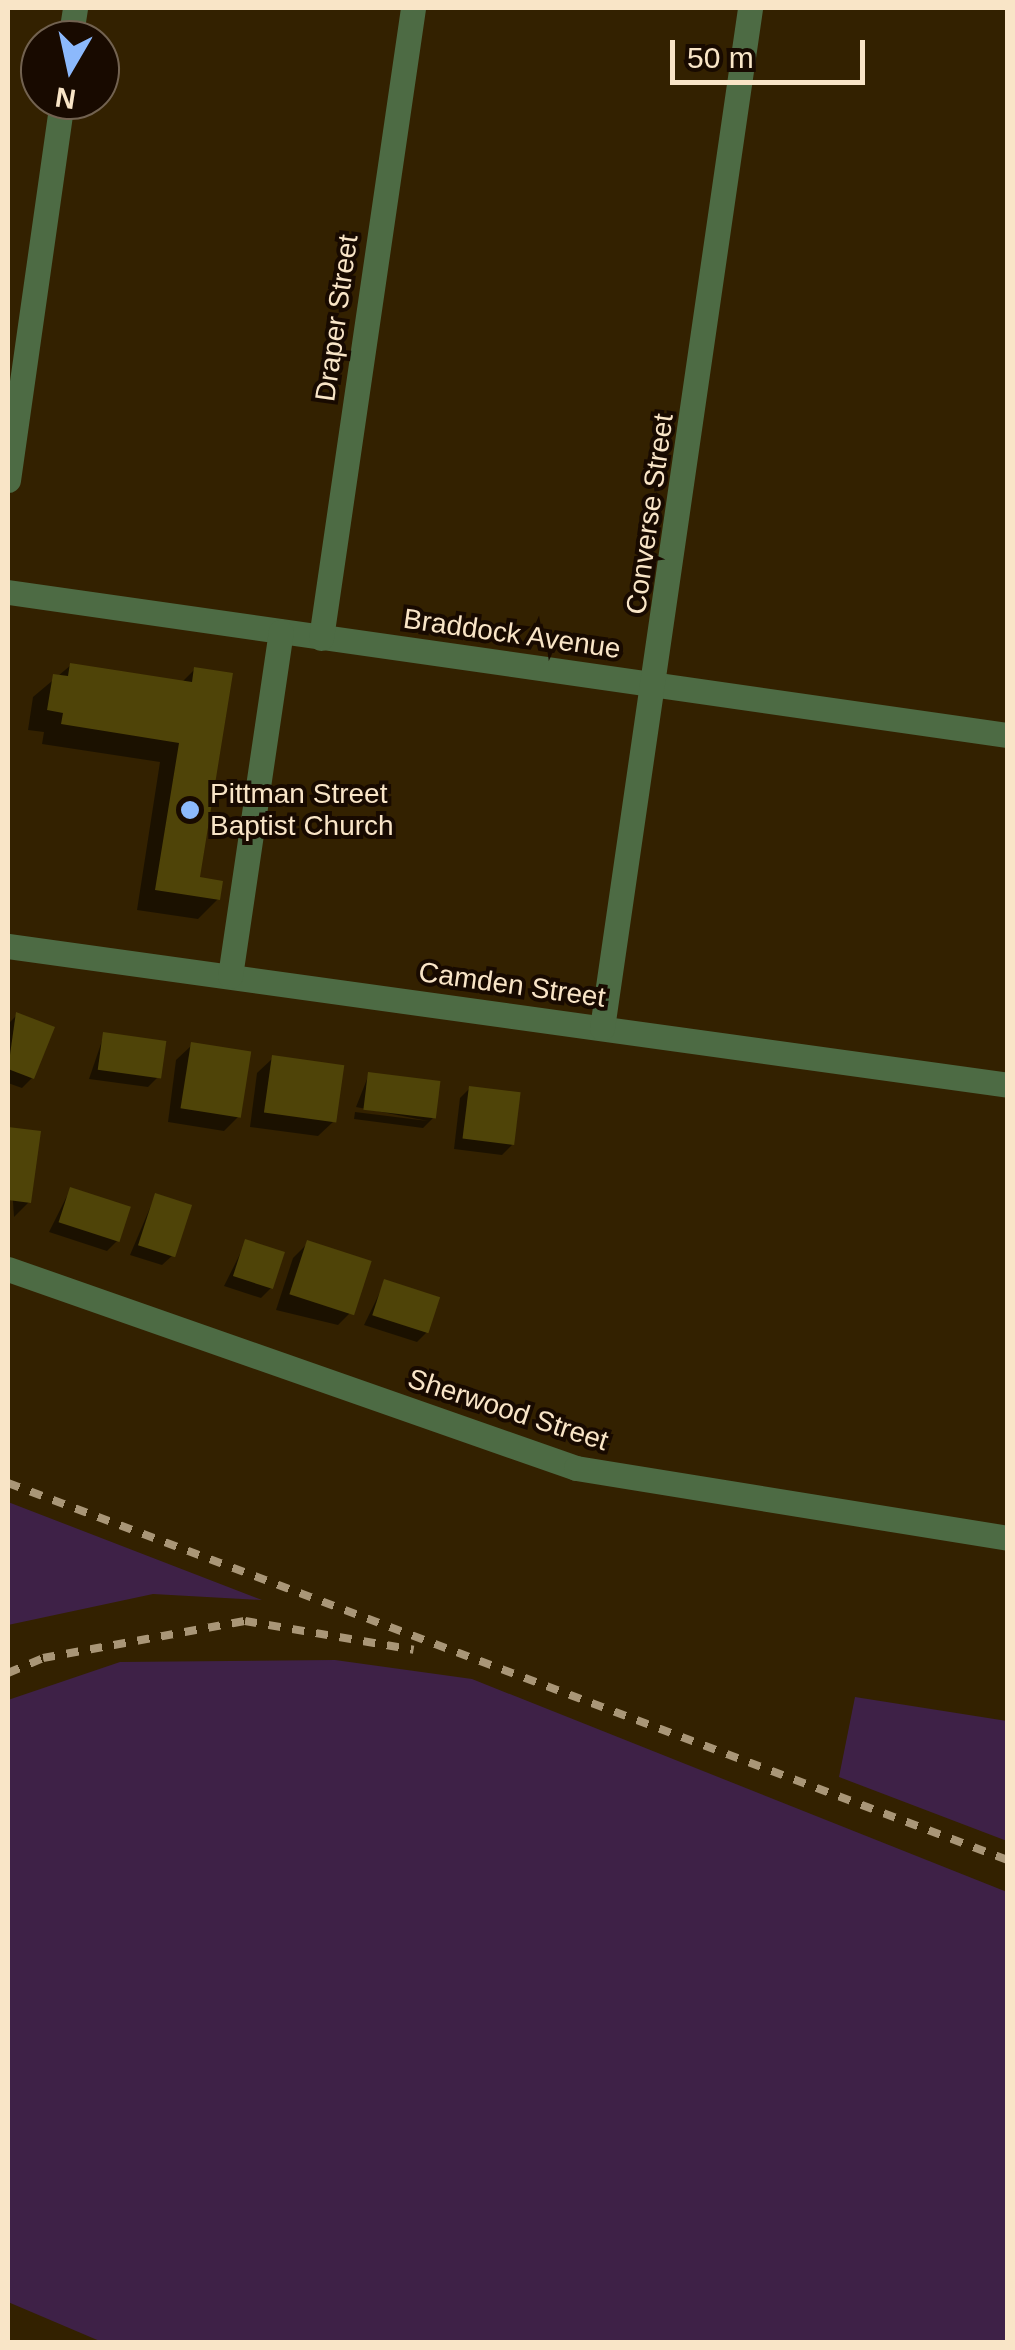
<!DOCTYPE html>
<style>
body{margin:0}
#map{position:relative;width:1015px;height:2350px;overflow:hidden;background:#332100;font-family:Arial,sans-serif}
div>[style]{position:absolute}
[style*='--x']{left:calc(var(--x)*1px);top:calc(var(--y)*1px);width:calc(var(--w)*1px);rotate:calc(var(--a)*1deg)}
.green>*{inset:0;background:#3e2147}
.shadow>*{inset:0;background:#0007}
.building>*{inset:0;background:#4f4408;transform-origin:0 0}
.minor>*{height:25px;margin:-12.5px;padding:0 12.5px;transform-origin:12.5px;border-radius:12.5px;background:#4d6b44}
.rail>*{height:8px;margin-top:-4px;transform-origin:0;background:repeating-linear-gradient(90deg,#a99677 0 12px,transparent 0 24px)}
.dots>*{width:28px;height:28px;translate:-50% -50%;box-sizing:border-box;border:5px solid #180a00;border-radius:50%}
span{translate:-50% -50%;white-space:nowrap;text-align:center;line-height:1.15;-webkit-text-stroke:8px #180a00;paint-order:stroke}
.street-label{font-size:28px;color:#f9e5c7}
.poi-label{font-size:28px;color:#f9e5c7}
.left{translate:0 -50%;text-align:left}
.frame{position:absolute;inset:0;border:10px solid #f9e5c7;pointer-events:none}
.north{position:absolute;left:20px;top:20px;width:100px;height:100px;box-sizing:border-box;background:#180a00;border:2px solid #726250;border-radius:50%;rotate:189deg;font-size:28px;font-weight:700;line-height:40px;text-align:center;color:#f9e5c7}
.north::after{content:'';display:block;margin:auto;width:35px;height:45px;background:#8cb9fc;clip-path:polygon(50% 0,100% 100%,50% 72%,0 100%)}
.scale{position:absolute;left:670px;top:40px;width:195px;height:45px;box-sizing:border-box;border:5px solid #f9e5c7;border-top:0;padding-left:12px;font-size:30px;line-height:35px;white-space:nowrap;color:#f9e5c7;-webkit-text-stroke:8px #180a00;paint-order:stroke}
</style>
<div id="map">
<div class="green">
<i style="clip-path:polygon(8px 1502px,262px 1600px,153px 1594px,8px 1625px)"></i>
<i style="clip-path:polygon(335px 1660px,472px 1679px,1007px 1892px,1007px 2342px,102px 2342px,8px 2302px,8px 1700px,120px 1662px)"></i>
<i style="clip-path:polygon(855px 1697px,1007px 1721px,1007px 1841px,839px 1777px)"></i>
</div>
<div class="shadow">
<i style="clip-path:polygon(71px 665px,181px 683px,195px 669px,198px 879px,218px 899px,198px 919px,137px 910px,160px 762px,42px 744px,44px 732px,28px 730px,33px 697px)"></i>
<i style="clip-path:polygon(17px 1015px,32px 1078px,22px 1088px,8px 1083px,8px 1024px)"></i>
<i style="clip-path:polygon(104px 1035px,158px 1077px,148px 1087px,89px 1079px)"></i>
<i style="clip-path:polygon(192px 1045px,240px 1115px,224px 1131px,168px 1122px,176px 1060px)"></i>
<i style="clip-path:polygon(273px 1058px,334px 1121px,318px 1136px,250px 1127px,257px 1073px)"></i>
<i style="clip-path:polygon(369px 1074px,433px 1118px,423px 1128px,354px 1119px,355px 1112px,428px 1121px,356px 1107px)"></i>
<i style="clip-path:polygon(470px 1088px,512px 1145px,502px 1155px,454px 1149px,460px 1098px)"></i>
<i style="clip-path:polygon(8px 1129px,39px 1134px,29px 1202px,14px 1217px)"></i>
<i style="clip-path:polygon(70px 1190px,117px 1241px,107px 1251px,49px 1232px)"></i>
<i style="clip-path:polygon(155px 1196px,173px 1255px,162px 1265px,130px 1255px)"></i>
<i style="clip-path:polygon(246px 1242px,271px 1288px,261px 1298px,224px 1286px)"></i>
<i style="clip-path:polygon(308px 1243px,353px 1310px,338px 1325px,276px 1310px,293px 1258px)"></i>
<i style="clip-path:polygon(385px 1282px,427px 1332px,417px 1342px,364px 1325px)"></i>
</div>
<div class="building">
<i style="clip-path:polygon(70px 663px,192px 682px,194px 667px,233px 673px,200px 877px,223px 881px,220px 900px,155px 890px,179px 743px,61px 724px,63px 713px,47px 710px,53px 674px,68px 676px)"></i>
<i style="clip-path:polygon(16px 1012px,55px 1027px,34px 1079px,8px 1069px)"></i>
<i style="left:103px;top:1032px;width:64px;height:38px;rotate:8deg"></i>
<i style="left:191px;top:1042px;width:61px;height:67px;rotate:9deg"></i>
<i style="left:272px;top:1055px;width:73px;height:58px;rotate:8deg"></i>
<i style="left:368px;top:1072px;width:73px;height:38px;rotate:7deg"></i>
<i style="left:469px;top:1086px;width:52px;height:53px;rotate:7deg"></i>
<i style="clip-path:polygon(8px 1127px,41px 1131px,31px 1203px,8px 1200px)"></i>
<i style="left:70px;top:1187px;width:64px;height:37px;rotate:18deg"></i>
<i style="left:155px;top:1193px;width:39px;height:55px;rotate:18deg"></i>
<i style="left:245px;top:1239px;width:42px;height:39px;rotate:18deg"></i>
<i style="left:307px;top:1240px;width:68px;height:57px;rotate:18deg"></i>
<i style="left:384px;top:1279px;width:59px;height:38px;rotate:18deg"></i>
</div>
<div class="minor">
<i style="--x:70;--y:40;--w:32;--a:-81"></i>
<i style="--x:8;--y:480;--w:384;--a:-81.9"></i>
<i style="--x:8;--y:592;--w:1010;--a:8.14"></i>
<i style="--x:321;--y:638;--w:637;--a:-81.69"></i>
<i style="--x:8;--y:946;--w:1010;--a:7.91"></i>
<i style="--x:230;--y:976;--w:348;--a:-81.6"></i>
<i style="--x:602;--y:1028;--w:1031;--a:-81.74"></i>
<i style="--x:8;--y:1269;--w:602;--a:19.31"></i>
<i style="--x:576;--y:1468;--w:438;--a:9.2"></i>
</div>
<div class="rail">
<i style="--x:8;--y:1483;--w:1069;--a:20.66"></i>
<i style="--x:8;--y:1673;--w:38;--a:-23"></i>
<i style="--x:43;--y:1658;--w:205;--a:-10.4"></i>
<i style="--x:245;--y:1621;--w:171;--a:9.7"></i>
</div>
<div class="dots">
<i style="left:190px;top:810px;background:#8cb9fc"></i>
</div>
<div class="street-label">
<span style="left:337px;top:318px;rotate:-82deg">Draper Street</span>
<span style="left:650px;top:514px;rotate:-82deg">Converse Street</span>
<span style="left:512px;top:634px;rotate:8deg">Braddock Avenue</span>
<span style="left:512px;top:985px;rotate:8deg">Camden Street</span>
<span style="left:508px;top:1410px;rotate:18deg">Sherwood Street</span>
</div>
<div class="poi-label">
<span class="left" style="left:210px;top:810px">Pittman Street<br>Baptist Church</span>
</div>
<div class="frame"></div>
<div class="north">N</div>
<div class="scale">50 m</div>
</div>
